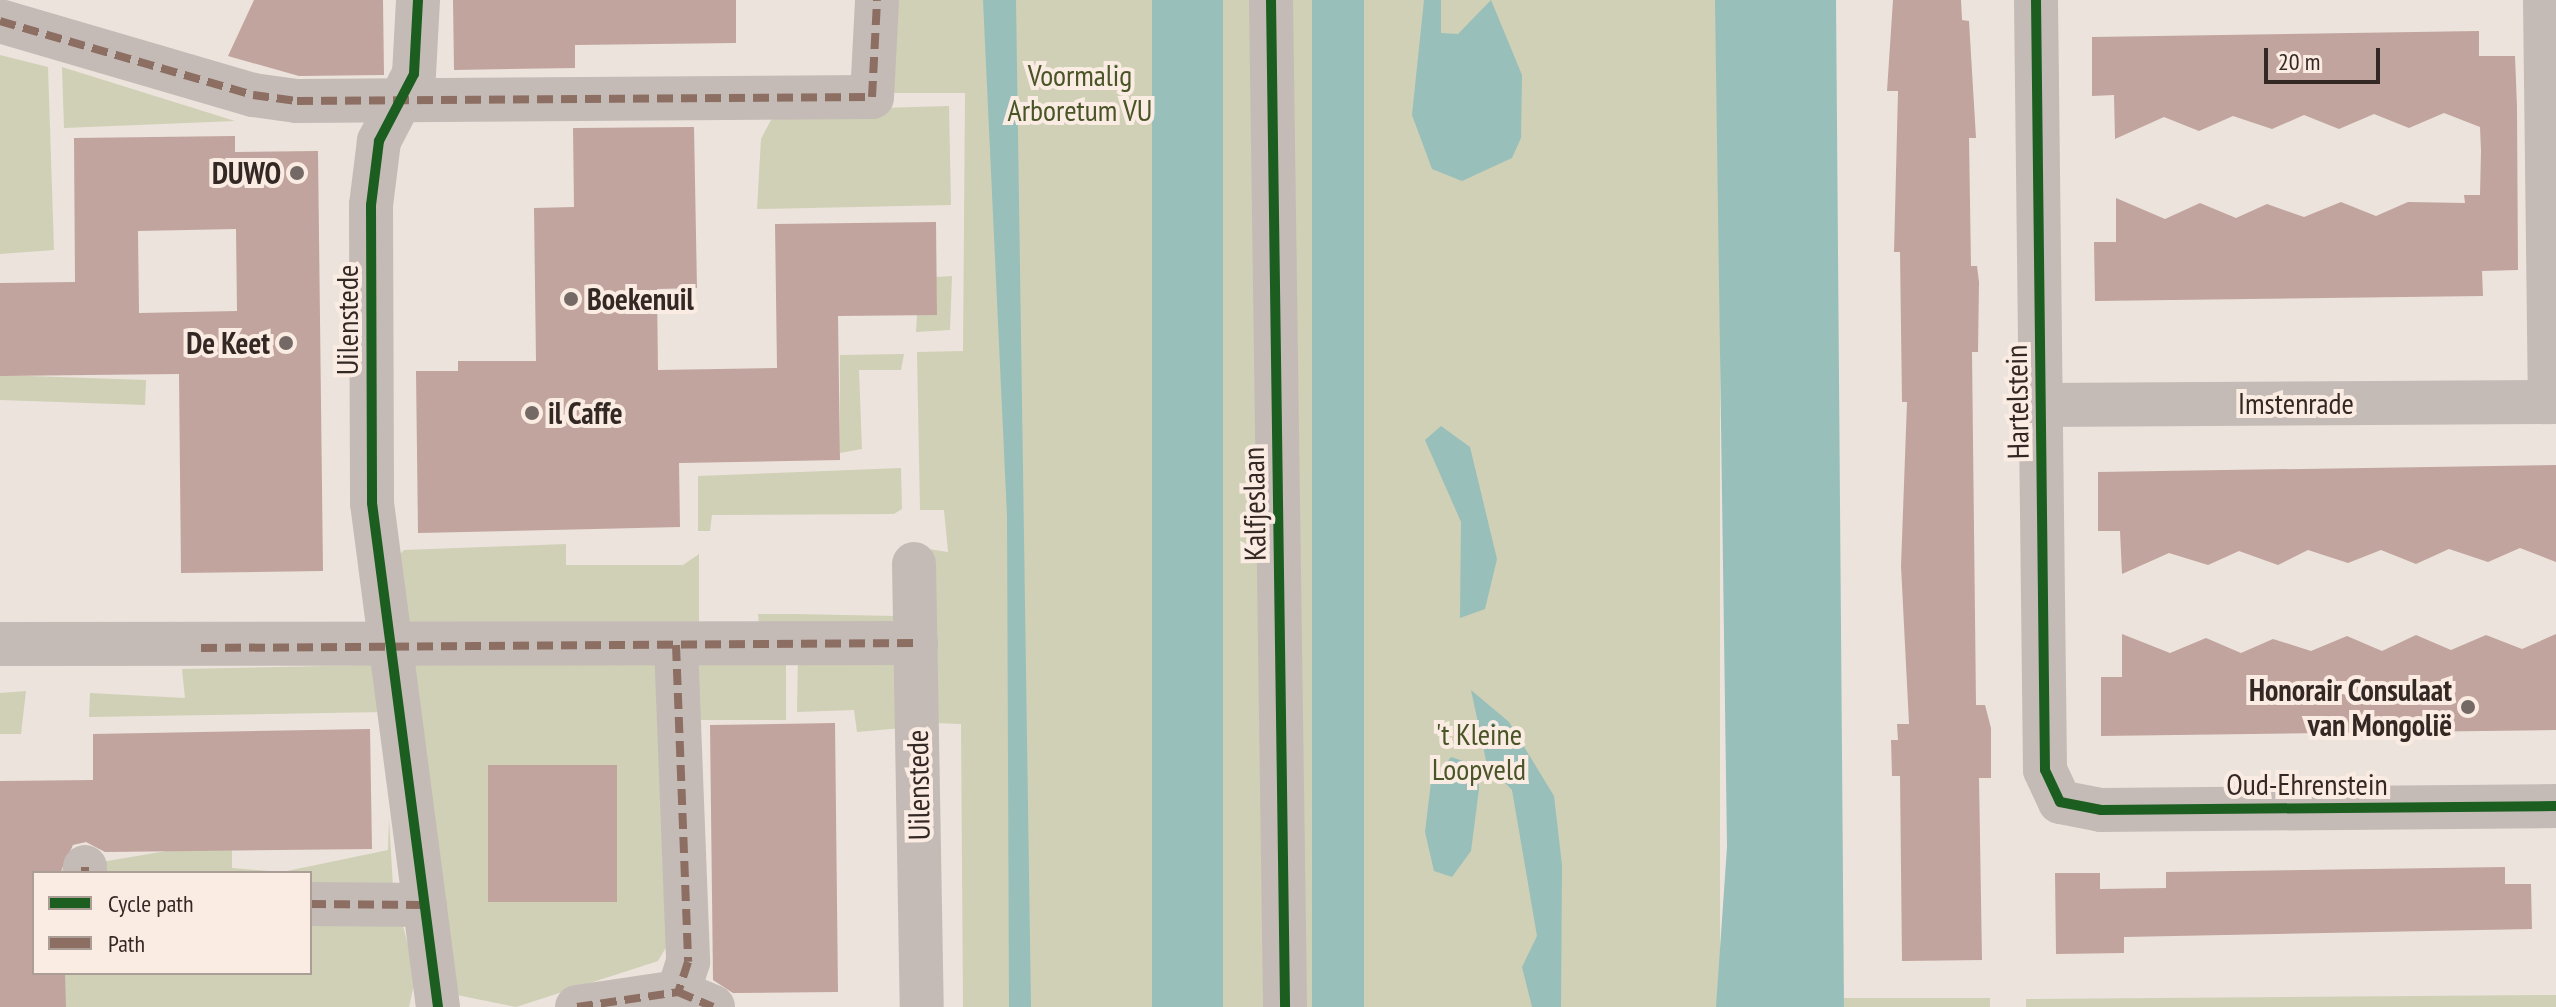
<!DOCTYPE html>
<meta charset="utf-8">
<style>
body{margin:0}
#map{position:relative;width:2556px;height:1007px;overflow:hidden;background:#ece3dc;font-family:"PT Sans Narrow",sans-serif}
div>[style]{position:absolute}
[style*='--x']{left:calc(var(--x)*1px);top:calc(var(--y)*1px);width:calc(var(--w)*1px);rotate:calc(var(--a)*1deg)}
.green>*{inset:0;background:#cfd0b6;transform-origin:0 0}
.water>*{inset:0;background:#98bfba;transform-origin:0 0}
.building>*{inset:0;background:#c1a49d;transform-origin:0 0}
.street>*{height:44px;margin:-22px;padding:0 22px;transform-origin:22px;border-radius:22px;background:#c4bbb6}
.quiet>*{height:8px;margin-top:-4px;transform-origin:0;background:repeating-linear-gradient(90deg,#8d6e63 0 16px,transparent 0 24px)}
.cycleway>*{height:10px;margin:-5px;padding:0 5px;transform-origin:5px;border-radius:5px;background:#1b5e20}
.dots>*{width:22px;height:22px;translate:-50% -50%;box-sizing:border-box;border:4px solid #faece2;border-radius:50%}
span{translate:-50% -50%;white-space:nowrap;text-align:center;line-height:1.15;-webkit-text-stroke:8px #faece2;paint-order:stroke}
.park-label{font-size:30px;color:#495427}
.poi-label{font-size:30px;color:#342825;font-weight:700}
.right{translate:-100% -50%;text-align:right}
.left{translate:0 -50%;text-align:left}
.street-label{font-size:30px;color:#342825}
.legend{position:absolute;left:32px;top:871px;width:280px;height:104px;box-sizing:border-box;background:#faece2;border:2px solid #ab9e96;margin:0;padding:10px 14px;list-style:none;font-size:24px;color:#342825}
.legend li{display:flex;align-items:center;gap:16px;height:40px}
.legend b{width:40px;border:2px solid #ab9e96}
.scale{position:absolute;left:2264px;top:48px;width:116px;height:36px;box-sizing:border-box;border:4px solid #342825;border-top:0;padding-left:10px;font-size:24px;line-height:28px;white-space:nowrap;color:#342825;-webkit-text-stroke:6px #faece2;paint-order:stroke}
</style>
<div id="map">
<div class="green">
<i style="clip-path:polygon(889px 0,983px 0,989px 31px,1007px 516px,1009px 1007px,963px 1007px,961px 724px,935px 723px,928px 549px,948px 552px,944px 510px,920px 510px,917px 352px,963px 351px,965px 93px,889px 93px)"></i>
<i style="left:1003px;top:0;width:151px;height:1007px"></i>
<i style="left:1215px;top:0;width:505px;height:1007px"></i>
<i style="clip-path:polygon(0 55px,48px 67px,54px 250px,0 254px)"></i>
<i style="clip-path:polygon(62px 67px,235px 121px,64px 128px)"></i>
<i style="clip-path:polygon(949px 106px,951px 205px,757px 209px,761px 139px,771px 120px,811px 110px)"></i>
<i style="clip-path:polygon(952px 276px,950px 330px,916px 332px,917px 315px,937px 315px,936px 277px)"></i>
<i style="clip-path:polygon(904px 354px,901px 370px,859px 370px,862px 449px,840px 453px,840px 355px)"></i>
<i style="left:146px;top:380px;width:25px;height:146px;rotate:92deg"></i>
<i style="clip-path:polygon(901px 468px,902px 509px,894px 514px,712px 515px,710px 531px,698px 531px,698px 476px)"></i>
<i style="clip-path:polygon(566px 544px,566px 565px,683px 565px,699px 554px,699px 634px,411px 638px,392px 563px,404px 550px)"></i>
<i style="clip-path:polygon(758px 614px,793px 614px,895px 616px,886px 631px,760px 633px)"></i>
<i style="clip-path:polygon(652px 653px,664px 669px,671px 939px,658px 961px,516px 1007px,447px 993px,406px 660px)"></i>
<i style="left:691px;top:654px;width:95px;height:66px"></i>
<i style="clip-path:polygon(798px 655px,900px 665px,902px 728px,857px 732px,854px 710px,797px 712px)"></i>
<i style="clip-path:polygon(374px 665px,384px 712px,89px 717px,90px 693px,185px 698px,182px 669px)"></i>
<i style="clip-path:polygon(26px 691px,21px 734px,0 734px,0 693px)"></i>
<i style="clip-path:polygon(evenodd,389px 819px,393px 887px,416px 976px,409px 1007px,0 1007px,0 879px,232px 840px,232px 868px,282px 872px,388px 850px,389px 819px,34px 873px,310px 873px,310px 973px,34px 973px,34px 873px)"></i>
<i style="clip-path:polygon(2556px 995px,2556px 1007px,2026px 1007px,2026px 999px)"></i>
<i style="left:1990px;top:998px;width:9px;height:146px;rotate:90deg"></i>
</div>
<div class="water">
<i style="clip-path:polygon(983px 0,1016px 0,1031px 1007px,1009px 1007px,1007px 516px)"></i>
<i style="left:1152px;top:0;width:71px;height:1007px"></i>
<i style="left:1312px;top:0;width:52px;height:1007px"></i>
<i style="clip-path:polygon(1424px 0,1441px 0,1441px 33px,1458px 34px,1491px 0,1522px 75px,1521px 138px,1512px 158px,1462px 181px,1432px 169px,1412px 115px)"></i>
<i style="clip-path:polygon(1715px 0,1836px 0,1844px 1007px,1716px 1007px,1727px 847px)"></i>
<i style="clip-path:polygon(1441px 426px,1470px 447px,1497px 559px,1485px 609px,1460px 618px,1461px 522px,1425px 440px)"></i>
<i style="clip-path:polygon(1471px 690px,1509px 722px,1554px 796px,1562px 865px,1561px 1007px,1532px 1007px,1522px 967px,1537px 936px,1512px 790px,1487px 765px)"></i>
<i style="clip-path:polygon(1451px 757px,1478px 766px,1479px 789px,1471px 851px,1452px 877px,1434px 871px,1425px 832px,1431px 782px)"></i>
</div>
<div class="building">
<i style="clip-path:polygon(254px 0,383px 0,384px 75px,299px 76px,228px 56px)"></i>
<i style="clip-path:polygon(453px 0,736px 0,736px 43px,575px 45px,575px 68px,454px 70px)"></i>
<i style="clip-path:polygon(1893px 0,1961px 0,1962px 20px,1969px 21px,1976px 138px,1969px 138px,1971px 266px,1977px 266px,1979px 282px,1978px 352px,1972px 352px,1976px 705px,1985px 705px,1991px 728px,1991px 778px,1979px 778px,1982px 960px,1902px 961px,1900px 776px,1892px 776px,1891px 740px,1898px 740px,1897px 724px,1909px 724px,1901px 566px,1907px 402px,1902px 402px,1900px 252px,1894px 252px,1898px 91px,1887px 91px)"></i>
<i style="clip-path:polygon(2479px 31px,2479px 56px,2515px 56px,2517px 107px,2518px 270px,2482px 271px,2483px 296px,2095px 301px,2094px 242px,2116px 242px,2116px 198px,2165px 219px,2200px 203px,2236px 218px,2267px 204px,2304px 217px,2341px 202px,2376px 216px,2408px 202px,2465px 203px,2464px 195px,2480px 195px,2481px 151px,2480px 127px,2444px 113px,2409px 128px,2374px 114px,2339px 129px,2304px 115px,2272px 129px,2233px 116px,2199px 131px,2164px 117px,2115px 139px,2114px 95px,2092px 96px,2092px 37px)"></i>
<i style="clip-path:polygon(694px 127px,697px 288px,657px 289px,658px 370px,777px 368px,775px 224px,936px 222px,937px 315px,838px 316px,840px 460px,679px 463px,680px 527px,418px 533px,416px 371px,458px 371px,458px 361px,536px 361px,534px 208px,574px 207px,573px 128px)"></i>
<i style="clip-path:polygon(evenodd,235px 136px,235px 152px,318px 151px,323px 571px,181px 573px,179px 374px,0 376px,0 283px,75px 282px,74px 138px,235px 136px,236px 229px,237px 311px,139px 313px,138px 231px,236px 229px)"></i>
<i style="clip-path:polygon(2556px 465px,2556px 562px,2520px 548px,2488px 562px,2449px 549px,2416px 564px,2381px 550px,2348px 563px,2308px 550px,2278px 565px,2239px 551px,2208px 565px,2169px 553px,2122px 574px,2120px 531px,2098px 531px,2098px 472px)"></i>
<i style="clip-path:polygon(2122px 634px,2170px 653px,2206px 638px,2241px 653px,2273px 639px,2311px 651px,2347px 636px,2382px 651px,2416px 635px,2451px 650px,2486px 635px,2522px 649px,2556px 634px,2556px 730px,2101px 736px,2101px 677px,2122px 677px)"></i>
<i style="clip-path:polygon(835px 723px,838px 992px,733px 993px,713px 980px,710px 725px)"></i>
<i style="clip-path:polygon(370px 729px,372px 849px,105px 852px,86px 842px,73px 845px,60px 873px,34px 873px,34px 973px,65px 973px,66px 1007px,0 1007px,0 781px,93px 780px,93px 734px)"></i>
<i style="left:617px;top:765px;width:137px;height:129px;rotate:90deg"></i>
<i style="clip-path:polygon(2505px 867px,2505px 884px,2531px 884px,2532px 929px,2124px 937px,2124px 953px,2056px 954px,2055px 873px,2100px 873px,2100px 889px,2166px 888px,2166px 872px)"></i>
</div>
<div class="street">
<i style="--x:418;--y:0;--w:74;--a:93.1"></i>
<i style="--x:414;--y:74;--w:76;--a:117.6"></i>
<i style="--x:379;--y:141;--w:64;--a:97.1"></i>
<i style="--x:371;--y:205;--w:298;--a:89.8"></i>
<i style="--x:372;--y:503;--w:508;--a:82.54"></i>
<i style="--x:1271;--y:0;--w:1007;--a:89.2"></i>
<i style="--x:2036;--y:0;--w:770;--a:89.33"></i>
<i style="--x:2045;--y:770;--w:35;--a:65"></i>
<i style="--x:2060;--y:802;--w:42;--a:11"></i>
<i style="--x:2101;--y:810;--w:455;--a:-0.5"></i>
<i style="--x:2545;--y:0;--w:402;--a:89.3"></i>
<i style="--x:0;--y:21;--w:264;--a:16.3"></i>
<i style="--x:253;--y:95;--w:44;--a:7.8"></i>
<i style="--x:297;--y:101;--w:575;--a:-0.4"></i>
<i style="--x:872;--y:97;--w:97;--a:-87"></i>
<i style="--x:2042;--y:405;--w:514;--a:-0.33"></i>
<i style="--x:914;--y:564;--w:443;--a:89"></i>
<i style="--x:0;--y:644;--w:916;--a:-0.06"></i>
<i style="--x:676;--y:645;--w:317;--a:87.8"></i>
<i style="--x:688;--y:962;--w:32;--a:108"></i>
<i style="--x:85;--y:867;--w:6;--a:90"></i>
<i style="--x:310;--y:904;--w:115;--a:0.5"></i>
<i style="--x:577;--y:1007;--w:102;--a:-8.4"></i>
<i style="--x:678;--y:992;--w:38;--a:23"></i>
</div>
<div class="quiet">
<i style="--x:0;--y:21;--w:264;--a:16.3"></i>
<i style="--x:253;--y:95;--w:44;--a:7.8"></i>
<i style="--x:297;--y:101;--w:575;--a:-0.4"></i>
<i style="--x:872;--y:97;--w:97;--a:-87"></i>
<i style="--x:676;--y:645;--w:317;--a:87.8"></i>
<i style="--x:688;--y:962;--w:32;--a:108"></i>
<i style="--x:201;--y:648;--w:715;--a:-0.4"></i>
<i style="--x:85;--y:867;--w:6;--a:90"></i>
<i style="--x:310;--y:904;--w:115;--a:0.5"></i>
<i style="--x:577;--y:1007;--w:102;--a:-8.4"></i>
<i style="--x:678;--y:992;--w:38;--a:23"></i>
</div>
<div class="cycleway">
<i style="--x:418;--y:0;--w:74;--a:93.1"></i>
<i style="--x:414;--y:74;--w:76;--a:117.6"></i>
<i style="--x:379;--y:141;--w:64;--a:97.1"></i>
<i style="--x:371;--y:205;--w:298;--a:89.8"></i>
<i style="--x:372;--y:503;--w:508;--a:82.54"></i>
<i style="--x:1271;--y:0;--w:1007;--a:89.2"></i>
<i style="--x:2036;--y:0;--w:770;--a:89.33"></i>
<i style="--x:2045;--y:770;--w:35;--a:65"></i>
<i style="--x:2060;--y:802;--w:42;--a:11"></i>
<i style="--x:2101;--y:810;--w:455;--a:-0.5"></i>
</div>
<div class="dots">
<i style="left:297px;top:173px;background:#746965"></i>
<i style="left:571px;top:299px;background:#746965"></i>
<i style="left:286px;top:343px;background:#746965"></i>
<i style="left:532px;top:413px;background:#746965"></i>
<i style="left:2468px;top:707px;background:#746965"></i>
</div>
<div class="park-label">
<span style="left:1080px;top:92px">Voormalig<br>Arboretum VU</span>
<span style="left:1479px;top:751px">'t Kleine<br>Loopveld</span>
</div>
<div class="poi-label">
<span class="right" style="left:281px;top:173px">DUWO</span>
<span class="left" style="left:587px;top:299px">Boekenuil</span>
<span class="right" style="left:270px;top:343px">De Keet</span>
<span class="left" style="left:548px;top:413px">il Caffe</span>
<span class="right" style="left:2452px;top:707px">Honorair Consulaat<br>van Mongolië</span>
</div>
<div class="street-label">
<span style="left:347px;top:320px;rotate:-90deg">Uilenstede</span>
<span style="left:2017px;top:402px;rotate:-91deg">Hartelstein</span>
<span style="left:2296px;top:403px">Imstenrade</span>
<span style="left:1254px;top:504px;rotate:-91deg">Kalfjeslaan</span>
<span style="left:2307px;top:784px">Oud-Ehrenstein</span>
<span style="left:918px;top:785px;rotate:-91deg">Uilenstede</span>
</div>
<ul class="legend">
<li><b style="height:10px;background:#1b5e20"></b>Cycle path</li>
<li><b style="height:10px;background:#8d6e63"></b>Path</li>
</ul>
<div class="scale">20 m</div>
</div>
